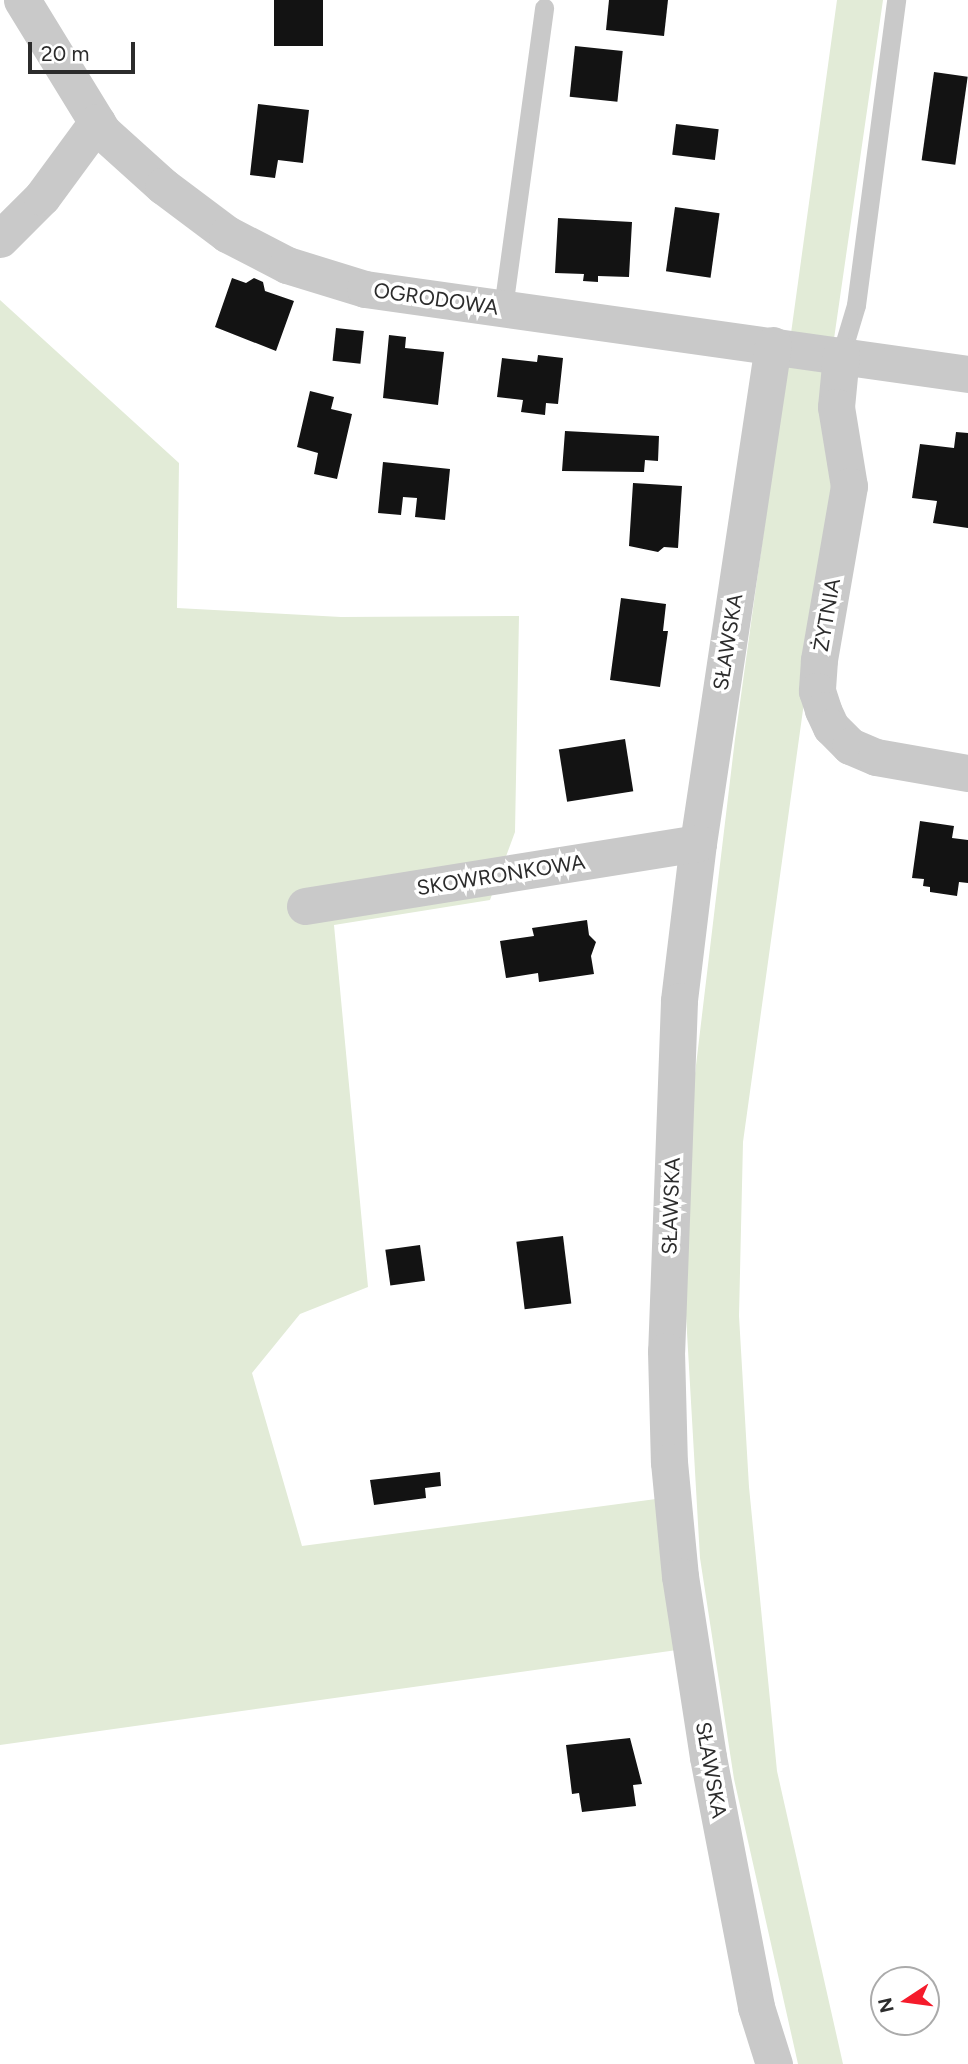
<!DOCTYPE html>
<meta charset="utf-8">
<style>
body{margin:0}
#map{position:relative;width:968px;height:2064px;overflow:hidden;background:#fff;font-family:Figtree,sans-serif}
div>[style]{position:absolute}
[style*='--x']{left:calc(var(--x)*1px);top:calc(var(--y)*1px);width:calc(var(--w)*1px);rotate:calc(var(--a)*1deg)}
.green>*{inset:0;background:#e2ebd7}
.building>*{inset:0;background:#131313;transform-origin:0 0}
.lane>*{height:19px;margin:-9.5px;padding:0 9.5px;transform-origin:9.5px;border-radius:9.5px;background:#c9c9c9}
.street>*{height:37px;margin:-18.5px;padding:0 18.5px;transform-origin:18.5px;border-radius:18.5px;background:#c9c9c9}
span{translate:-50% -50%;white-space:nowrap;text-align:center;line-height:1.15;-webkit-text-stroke:7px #fff;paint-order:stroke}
.street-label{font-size:21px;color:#2c2c2c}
.north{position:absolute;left:870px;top:1966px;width:70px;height:70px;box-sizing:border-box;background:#fff;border:2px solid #ababab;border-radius:50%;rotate:257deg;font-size:19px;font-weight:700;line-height:28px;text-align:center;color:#2c2c2c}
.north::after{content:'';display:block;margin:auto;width:24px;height:32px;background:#f51b2b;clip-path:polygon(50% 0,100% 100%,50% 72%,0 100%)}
.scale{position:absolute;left:28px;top:42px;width:107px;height:32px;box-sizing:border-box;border:4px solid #2c2c2c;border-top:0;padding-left:9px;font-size:21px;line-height:24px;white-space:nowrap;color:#2c2c2c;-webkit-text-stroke:5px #fff;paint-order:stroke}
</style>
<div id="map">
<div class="green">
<i style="clip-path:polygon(837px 0,883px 0,824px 408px,837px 465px,743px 1142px,739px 1316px,749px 1487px,777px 1771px,843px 2064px,798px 2064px,734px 1779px,700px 1558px,685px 1298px,694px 1082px,735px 739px)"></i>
<i style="clip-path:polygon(0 300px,179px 463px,177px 608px,341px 617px,519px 616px,515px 832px,490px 900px,334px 925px,368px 1287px,300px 1314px,252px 1373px,302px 1546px,656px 1499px,677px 1650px,0 1745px)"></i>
</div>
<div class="building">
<i style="left:274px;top:0;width:49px;height:46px"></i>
<i style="clip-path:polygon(609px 0,668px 0,664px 36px,606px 30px)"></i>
<i style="left:575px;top:46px;width:48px;height:51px;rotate:6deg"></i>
<i style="left:934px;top:72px;width:34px;height:89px;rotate:8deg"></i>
<i style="clip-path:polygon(258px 104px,309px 110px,303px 163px,278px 160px,275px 178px,250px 175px)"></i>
<i style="left:676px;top:124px;width:43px;height:31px;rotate:7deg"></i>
<i style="left:675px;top:207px;width:45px;height:65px;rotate:8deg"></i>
<i style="clip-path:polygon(558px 218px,632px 222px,629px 277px,598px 276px,598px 282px,583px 281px,584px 274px,555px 273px)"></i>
<i style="clip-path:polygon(232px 278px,246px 283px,254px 278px,263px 282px,265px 291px,294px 301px,276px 351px,215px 327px)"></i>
<i style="left:336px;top:328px;width:28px;height:33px;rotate:6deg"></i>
<i style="clip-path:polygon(389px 335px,406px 337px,405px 348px,444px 352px,438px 405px,383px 398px)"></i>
<i style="clip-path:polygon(538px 355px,563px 358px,558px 404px,546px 403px,545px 415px,521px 412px,523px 400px,497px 397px,502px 358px,537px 362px)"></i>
<i style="clip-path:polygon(310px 391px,334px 397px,331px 409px,352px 414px,337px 479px,314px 474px,318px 453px,297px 447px)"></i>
<i style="clip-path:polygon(565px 431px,659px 436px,658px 461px,645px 460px,644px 472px,562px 471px)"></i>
<i style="clip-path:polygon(956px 432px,968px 433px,968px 528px,933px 523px,937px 501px,912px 498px,920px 444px,954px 448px)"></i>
<i style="clip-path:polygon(383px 462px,450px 469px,445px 520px,415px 517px,417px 498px,403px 497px,401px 515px,378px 513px)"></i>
<i style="clip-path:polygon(633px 483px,682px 486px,678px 548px,664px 547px,658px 552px,629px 546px)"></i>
<i style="clip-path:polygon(621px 598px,666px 604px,663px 631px,668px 631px,660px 687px,610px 680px)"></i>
<i style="left:625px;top:739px;width:53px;height:67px;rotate:81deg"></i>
<i style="clip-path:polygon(920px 821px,954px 826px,952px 838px,968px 840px,968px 883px,959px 882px,957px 896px,930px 892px,930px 887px,923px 886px,924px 879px,912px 878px)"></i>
<i style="clip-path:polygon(587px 920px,589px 935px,596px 942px,591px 956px,594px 974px,539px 982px,538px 973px,506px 978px,500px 941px,534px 936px,532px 928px)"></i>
<i style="left:563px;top:1236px;width:68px;height:47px;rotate:83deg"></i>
<i style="left:420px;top:1245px;width:36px;height:35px;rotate:82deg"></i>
<i style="clip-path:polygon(440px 1472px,441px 1486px,425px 1488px,426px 1498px,374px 1505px,370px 1480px)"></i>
<i style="clip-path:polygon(630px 1738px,642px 1784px,633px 1785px,636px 1806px,582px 1812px,579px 1793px,572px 1794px,566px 1745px)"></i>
</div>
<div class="lane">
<i style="--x:503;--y:308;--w:303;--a:-82.2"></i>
<i style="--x:841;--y:355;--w:52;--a:-73.3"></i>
<i style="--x:856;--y:305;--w:308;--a:-82.5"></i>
</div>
<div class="street">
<i style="--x:22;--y:0;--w:155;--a:58.5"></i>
<i style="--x:103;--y:132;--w:81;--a:42"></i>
<i style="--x:163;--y:186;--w:80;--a:36.9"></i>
<i style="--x:227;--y:234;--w:68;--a:27.3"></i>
<i style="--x:287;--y:265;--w:82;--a:17.1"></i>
<i style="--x:365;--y:289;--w:609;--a:8.02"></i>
<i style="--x:0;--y:239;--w:59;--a:-45"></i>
<i style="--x:42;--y:197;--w:93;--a:-53.7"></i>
<i style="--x:773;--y:345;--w:504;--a:98.56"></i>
<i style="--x:698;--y:843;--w:159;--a:96.9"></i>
<i style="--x:679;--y:1001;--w:350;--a:92.1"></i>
<i style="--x:666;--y:1351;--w:111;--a:88.5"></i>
<i style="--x:669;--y:1462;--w:115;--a:84.5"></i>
<i style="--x:680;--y:1576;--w:183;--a:81.2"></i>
<i style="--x:708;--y:1757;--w:255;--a:79.1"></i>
<i style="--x:756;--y:2007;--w:60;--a:72.5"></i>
<i style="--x:841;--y:355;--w:52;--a:95.5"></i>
<i style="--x:836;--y:407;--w:80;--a:80.7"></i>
<i style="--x:849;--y:486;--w:177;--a:99.8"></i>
<i style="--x:819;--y:660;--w:31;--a:94"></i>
<i style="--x:817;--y:691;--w:20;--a:72"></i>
<i style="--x:823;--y:710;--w:19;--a:65"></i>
<i style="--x:831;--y:727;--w:27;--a:45"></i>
<i style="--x:850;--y:746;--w:28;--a:23"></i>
<i style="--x:876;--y:757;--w:93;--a:9.9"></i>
<i style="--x:305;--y:906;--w:398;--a:-9.1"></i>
</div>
<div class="street-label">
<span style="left:436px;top:299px;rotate:8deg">OGRODOWA</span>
<span style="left:827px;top:615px;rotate:-80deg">ŻYTNIA</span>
<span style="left:728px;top:642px;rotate:-81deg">SŁAWSKA</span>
<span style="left:501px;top:875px;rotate:-9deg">SKOWRONKOWA</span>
<span style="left:671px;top:1206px;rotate:-88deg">SŁAWSKA</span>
<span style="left:711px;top:1770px;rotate:80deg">SŁAWSKA</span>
</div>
<div class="north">N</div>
<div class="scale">20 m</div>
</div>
